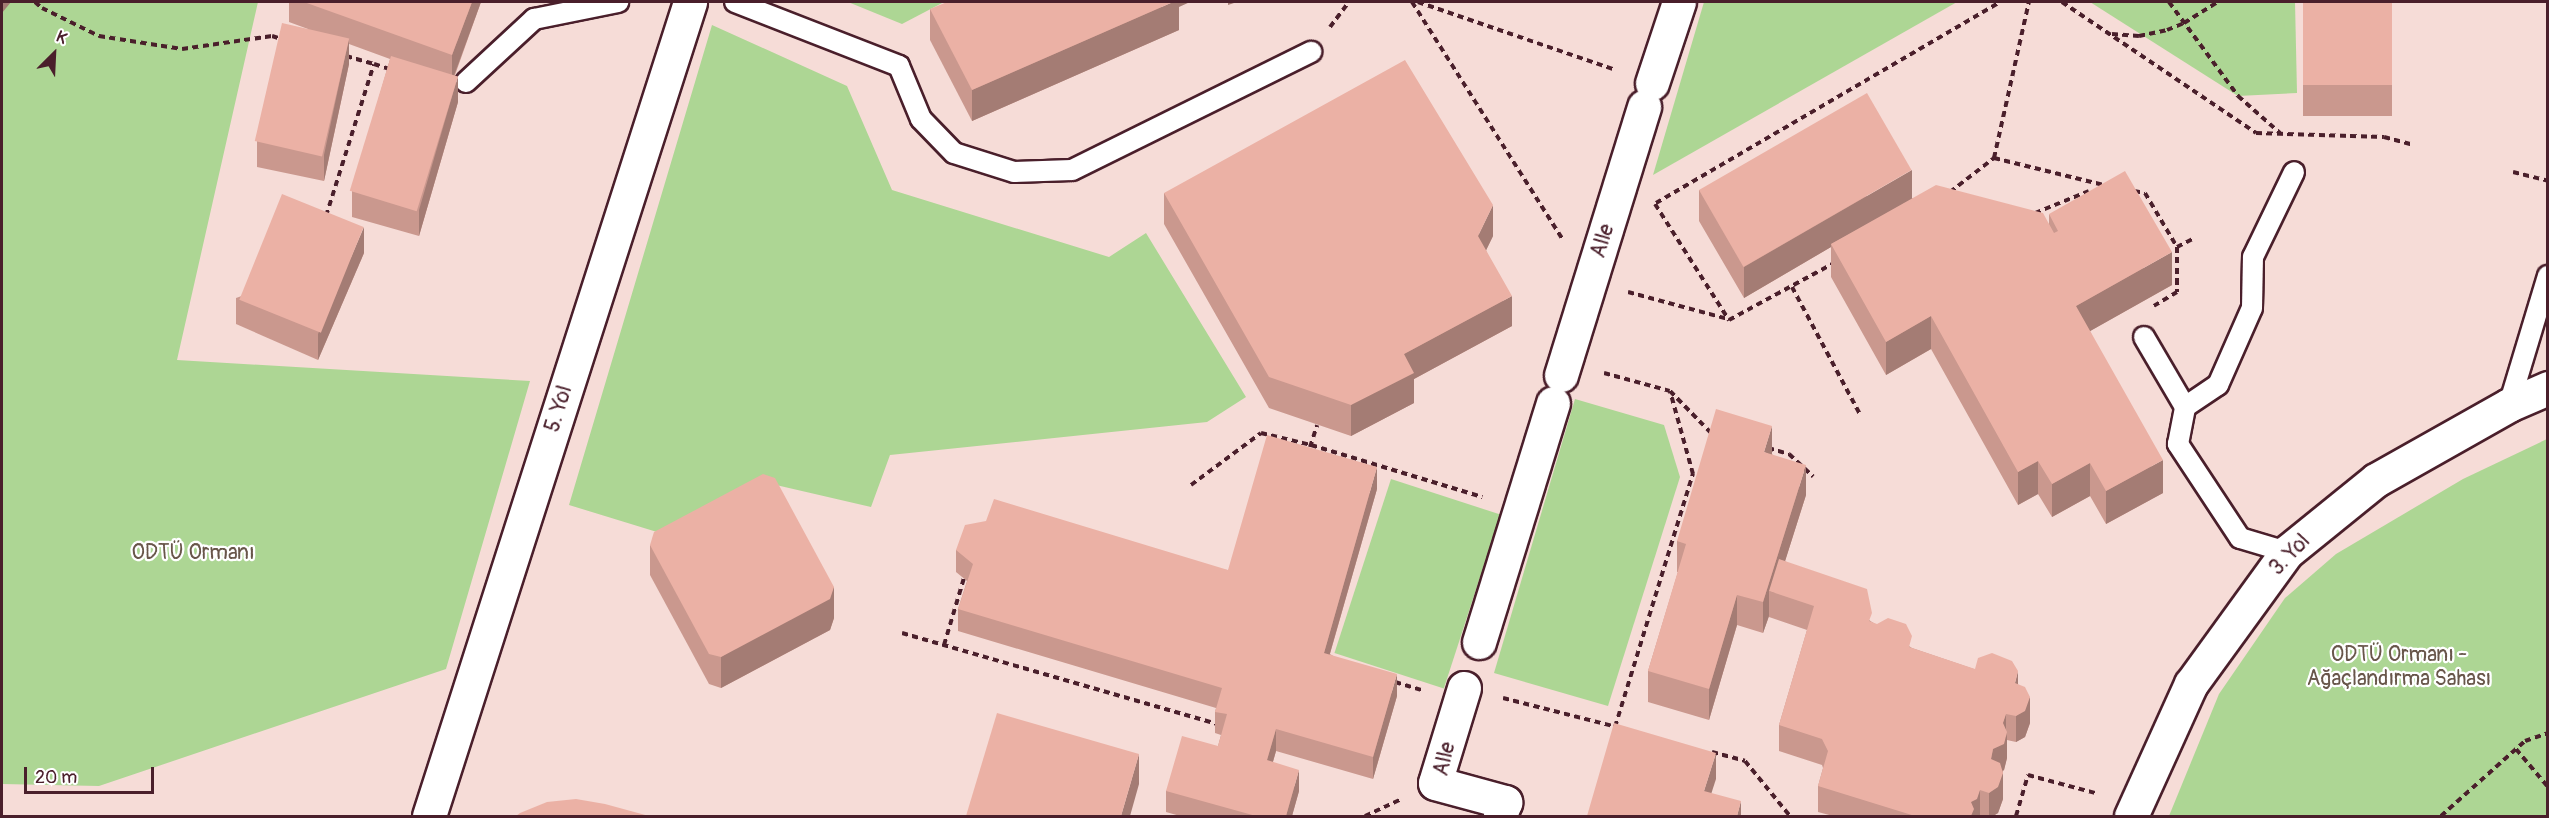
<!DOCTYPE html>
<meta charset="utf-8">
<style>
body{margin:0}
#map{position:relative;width:2549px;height:818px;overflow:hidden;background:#fbefed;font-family:Pangolin,sans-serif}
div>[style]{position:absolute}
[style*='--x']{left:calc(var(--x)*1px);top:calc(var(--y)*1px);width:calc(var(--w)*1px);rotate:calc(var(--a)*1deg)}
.built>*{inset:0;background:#f6dcd7;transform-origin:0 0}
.green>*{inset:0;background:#add694;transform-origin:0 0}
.path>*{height:4px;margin-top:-2px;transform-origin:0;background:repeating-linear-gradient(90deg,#4a1f2b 0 6px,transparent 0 10.5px)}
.roads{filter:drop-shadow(2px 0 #4a1f2b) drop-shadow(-2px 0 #4a1f2b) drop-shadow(0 2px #4a1f2b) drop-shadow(0 -2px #4a1f2b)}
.lane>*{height:20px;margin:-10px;padding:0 10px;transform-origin:10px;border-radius:10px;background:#fff}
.street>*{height:33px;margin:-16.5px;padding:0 16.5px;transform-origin:16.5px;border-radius:16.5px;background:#fff}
.wall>*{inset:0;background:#ca988e;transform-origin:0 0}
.shaded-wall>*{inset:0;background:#a47c74}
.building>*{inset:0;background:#ebb1a5;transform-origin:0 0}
span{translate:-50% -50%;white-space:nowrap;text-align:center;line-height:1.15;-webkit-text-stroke:4.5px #fff;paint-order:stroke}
.street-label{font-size:21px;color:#4a1f2b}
.park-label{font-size:21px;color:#68564a}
.frame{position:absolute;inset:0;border:3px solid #4a1f2b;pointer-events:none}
.north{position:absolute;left:24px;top:24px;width:60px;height:60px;-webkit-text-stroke:4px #fff;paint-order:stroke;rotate:24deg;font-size:16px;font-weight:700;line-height:24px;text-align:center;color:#4a1f2b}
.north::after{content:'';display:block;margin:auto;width:21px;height:27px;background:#4a1f2b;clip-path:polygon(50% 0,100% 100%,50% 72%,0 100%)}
.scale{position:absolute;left:24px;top:767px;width:130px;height:27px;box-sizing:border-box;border:3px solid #4a1f2b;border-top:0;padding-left:8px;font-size:18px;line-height:21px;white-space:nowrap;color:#4a1f2b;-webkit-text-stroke:4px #fff;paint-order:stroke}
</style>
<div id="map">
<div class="built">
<i style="left:2px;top:2px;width:2545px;height:814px"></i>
</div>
<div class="green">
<i style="clip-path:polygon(2px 2px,258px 2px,177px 360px,530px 381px,446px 669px,99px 786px,2px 784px)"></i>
<i style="clip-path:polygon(848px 2px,944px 2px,902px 24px)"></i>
<i style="clip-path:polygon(1704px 2px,1957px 2px,1653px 175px)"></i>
<i style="clip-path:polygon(2090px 2px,2295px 2px,2297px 93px,2238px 96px)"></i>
<i style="clip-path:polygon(712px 25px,847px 86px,892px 190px,1109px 257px,1146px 233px,1246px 397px,1207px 422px,890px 455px,871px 507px,754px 480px,657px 532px,569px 505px)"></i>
<i style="clip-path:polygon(1575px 399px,1664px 425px,1680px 477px,1608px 706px,1494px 673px)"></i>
<i style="clip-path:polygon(2547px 439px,2547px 816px,2169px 816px,2219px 694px,2285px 598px,2336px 554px,2463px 479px)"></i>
<i style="left:1391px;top:479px;width:115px;height:183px;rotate:18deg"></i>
</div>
<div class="path">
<i style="--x:35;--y:2;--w:9;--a:41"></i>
<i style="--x:42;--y:8;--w:64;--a:26.2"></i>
<i style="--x:99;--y:36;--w:84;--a:8.9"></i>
<i style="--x:182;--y:49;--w:91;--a:-8.2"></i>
<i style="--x:272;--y:36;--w:13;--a:18"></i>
<i style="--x:1412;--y:2;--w:280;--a:57.6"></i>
<i style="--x:1418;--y:2;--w:208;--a:19"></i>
<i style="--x:2062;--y:2;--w:234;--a:34"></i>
<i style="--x:2256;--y:133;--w:128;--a:1.8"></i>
<i style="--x:2384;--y:137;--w:28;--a:15"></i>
<i style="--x:2169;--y:2;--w:117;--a:53.7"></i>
<i style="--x:2238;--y:96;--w:56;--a:41.4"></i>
<i style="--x:1330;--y:27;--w:31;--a:-53"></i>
<i style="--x:2112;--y:34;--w:27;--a:4"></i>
<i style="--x:2139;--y:36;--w:29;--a:-12"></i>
<i style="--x:2167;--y:30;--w:18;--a:-22"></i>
<i style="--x:2184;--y:23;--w:39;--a:-32"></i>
<i style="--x:346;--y:56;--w:29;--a:16"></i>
<i style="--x:1994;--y:158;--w:113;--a:13.8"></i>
<i style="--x:2513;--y:172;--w:36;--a:14"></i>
<i style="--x:2134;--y:191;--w:11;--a:10"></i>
<i style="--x:2145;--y:193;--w:63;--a:59.3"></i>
<i style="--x:2177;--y:247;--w:45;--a:90"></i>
<i style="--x:2177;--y:292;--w:27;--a:149"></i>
<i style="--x:1950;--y:192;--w:56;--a:-37.7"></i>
<i style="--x:1994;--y:158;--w:160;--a:-77.4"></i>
<i style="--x:1656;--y:203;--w:398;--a:-30.3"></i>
<i style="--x:1655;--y:204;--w:138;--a:57.5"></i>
<i style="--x:1729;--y:320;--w:119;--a:-28.5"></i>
<i style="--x:2035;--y:213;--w:58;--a:-22.2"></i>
<i style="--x:326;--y:216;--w:159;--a:-72.5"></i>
<i style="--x:374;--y:64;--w:19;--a:18"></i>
<i style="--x:2177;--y:247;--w:18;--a:-27"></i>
<i style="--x:1792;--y:287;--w:146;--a:61.9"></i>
<i style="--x:1628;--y:292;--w:104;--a:15.1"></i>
<i style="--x:1604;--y:373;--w:68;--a:15.3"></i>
<i style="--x:1670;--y:391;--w:59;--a:45.7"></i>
<i style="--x:1310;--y:447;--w:23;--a:-72"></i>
<i style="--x:1768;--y:448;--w:22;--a:16"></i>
<i style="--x:1789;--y:454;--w:33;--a:43"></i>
<i style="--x:1191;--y:485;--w:87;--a:-36.6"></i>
<i style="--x:1261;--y:433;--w:51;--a:13.5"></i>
<i style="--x:1311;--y:445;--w:179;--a:16.9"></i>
<i style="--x:902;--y:633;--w:329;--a:16.1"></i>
<i style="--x:944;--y:645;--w:70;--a:-73.4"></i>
<i style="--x:1395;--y:682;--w:28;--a:17"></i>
<i style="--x:1503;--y:698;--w:118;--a:14.3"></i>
<i style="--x:1615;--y:727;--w:265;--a:-72.9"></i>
<i style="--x:1693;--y:474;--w:86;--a:-105.5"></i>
<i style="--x:2516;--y:749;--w:50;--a:49.9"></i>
<i style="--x:1712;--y:752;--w:34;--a:15"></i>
<i style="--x:1745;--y:761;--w:71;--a:50.7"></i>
<i style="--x:1365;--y:816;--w:38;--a:-25"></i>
<i style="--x:2016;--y:816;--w:43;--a:-73.7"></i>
<i style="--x:2028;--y:775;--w:73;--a:15"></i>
<i style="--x:2441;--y:816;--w:113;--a:-41.8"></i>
<i style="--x:2525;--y:741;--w:24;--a:-19"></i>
</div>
<div class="roads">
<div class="lane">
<i style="--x:735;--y:2;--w:176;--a:21.3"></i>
<i style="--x:899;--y:66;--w:57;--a:67.5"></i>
<i style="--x:921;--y:119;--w:47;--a:45.9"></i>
<i style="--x:954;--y:153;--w:63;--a:17.6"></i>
<i style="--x:1014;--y:172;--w:58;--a:-2"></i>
<i style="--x:1072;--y:170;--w:267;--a:-26.3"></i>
<i style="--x:466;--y:82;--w:93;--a:-42.8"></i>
<i style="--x:534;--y:19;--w:86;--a:-11.4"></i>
<i style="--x:2144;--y:337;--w:81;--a:59.6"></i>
<i style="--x:2509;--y:405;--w:135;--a:-73.2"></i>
<i style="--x:2287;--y:552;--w:49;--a:-163.4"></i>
<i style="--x:2240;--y:538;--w:113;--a:-123.4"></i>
<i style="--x:2178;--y:444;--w:38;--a:-79"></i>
<i style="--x:2185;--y:407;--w:40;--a:-34"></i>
<i style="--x:2218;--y:385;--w:84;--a:-66.2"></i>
<i style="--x:2252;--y:308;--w:51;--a:-88.9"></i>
<i style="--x:2253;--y:257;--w:94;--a:-64.2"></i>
</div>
<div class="street">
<i style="--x:1652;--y:83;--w:85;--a:-71.6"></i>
<i style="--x:1561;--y:375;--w:281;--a:-72.8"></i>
<i style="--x:1479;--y:642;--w:250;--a:-72.8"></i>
<i style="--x:1464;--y:688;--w:99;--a:107"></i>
<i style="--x:1435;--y:783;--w:73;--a:15.2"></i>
<i style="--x:1505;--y:802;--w:15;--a:110"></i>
<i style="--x:429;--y:816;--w:855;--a:-72.22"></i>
<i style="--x:2131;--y:816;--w:145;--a:-65.6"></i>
<i style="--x:2191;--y:684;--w:163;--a:-54"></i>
<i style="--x:2287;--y:552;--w:114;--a:-39"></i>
<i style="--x:2376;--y:480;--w:153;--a:-29.4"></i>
<i style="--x:2509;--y:405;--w:43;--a:-23.6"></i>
</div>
</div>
<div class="wall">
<i style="clip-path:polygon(289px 2px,481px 2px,455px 75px,458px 102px,419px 236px,352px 217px,352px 191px,390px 59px,349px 44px,349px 64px,324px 181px,257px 167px,257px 141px,308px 29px,289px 22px)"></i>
<i style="left:2303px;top:2px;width:89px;height:114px"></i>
<i style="clip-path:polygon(1179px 7px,1179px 30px,972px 121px,930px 40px,930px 9px)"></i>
<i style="clip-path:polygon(1699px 190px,1912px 198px,2049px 224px,2049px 214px,2172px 285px,2090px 331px,2163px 493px,2106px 524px,2090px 496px,2052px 517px,2038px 494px,2018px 505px,1931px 349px,1886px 375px,1831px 277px,1831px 247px,1744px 298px,1699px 221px)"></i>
<i style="clip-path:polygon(1164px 193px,1493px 236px,1486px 250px,1512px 326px,1414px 379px,1414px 403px,1351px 436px,1269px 408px,1164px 224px)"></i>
<i style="clip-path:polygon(364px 253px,318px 360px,236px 324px,236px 298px)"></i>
<i style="clip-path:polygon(1772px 454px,1806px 495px,1785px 561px,1872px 622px,1912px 648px,2018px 684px,2030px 723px,2025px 737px,2016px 742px,2007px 740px,2007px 758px,2004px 770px,2003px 771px,2003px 799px,1998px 813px,1993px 816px,1833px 816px,1818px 812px,1818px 786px,1823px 768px,1822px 765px,1779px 751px,1779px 725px,1807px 630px,1769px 617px,1769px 616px,1763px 633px,1737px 625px,1709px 720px,1648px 702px,1648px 671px,1678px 572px,1677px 572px,1677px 541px)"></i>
<i style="clip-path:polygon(1377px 489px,1330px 654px,1397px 696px,1373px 779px,1276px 751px,1273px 762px,1299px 791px,1292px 816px,1180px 816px,1166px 812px,1166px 791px,1218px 746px,1221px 735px,1215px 733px,1215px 712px,1216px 708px,958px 631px,958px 609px,967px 581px,956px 572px,956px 550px,1228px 570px)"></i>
<i style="clip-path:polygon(650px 545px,834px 618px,830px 630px,721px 688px,709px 684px,650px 575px)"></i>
</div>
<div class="shaded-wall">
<i style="clip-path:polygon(2px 2px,11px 2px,2px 13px)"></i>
<i style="clip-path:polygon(472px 2px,481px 2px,452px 81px,452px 55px)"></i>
<i style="clip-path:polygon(1173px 2px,1190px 2px,1179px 7px,1179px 30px,972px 121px,972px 90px)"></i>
<i style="clip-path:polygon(1228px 2px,1237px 2px,1228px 5px)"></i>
<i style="clip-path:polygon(349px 38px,349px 64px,324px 181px,324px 155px)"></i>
<i style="clip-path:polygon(458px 76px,458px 102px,419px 236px,419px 210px)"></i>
<i style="clip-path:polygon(1912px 170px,1912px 201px,1831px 244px,1831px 247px,1744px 298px,1744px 267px)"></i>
<i style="clip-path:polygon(1493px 205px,1493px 236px,1478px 267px,1478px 236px)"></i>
<i style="clip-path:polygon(364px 227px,364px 253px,318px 360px,318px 334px)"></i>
<i style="clip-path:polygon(2172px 252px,2172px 285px,2076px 339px,2076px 306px)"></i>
<i style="clip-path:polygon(1512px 296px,1512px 326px,1414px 379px,1414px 403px,1351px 436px,1351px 405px,1404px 354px)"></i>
<i style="clip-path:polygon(1931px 316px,1931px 349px,1886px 375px,1886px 342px)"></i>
<i style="clip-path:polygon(1772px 426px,1772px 456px,1764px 452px)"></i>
<i style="clip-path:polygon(2163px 460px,2163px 493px,2106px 524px,2106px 491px)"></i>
<i style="clip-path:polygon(2038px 461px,2038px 494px,2018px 505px,2018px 472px)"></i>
<i style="clip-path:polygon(2090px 463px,2090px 496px,2052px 517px,2052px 484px)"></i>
<i style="clip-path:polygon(1806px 465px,1806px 495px,1775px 593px,1769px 591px,1769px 616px,1763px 633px,1763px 602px)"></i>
<i style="clip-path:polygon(1377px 467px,1377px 489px,1324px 674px,1324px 653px)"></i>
<i style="clip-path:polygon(834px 587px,834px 618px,830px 630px,721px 688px,721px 657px)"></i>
<i style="clip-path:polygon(1737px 595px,1737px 625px,1709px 720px,1709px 689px)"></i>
<i style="clip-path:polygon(2018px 671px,2018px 697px,2015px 683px)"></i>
<i style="clip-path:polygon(1397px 674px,1397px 696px,1373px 779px,1373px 757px)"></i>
<i style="clip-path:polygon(2030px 697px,2030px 723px,2025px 737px,2016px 742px,2016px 716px)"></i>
<i style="clip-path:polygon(2006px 714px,2006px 737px,2007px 732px,2007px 758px,2004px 770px,1993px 775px,1991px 759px,1993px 749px)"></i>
<i style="clip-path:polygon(1276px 729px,1276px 751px,1267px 782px,1267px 760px)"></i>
<i style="clip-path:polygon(1716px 753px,1716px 779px,1704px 816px,1704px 791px)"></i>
<i style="clip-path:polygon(1139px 754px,1139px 784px,1130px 816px,1121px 816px)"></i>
<i style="clip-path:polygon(1299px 770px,1299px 791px,1292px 816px,1286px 816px)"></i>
<i style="clip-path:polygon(2003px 773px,2003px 799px,1998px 813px,1993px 816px,1989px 816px,1989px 793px)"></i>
<i style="clip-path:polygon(1980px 790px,1980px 816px,1971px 816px,1971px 802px)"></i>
<i style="clip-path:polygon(1741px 801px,1741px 816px,1737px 816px)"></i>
</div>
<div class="building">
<i style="clip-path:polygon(304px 2px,472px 2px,452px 55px)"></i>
<i style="clip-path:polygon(947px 2px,1173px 2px,972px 90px,930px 9px)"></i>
<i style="left:2303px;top:2px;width:89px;height:83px"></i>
<i style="left:282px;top:23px;width:69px;height:121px;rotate:13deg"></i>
<i style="left:391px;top:56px;width:70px;height:141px;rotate:17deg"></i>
<i style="clip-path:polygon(1405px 60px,1493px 205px,1478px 236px,1512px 296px,1404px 354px,1414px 373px,1351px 405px,1269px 377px,1164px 193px)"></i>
<i style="left:1867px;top:93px;width:89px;height:194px;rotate:60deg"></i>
<i style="clip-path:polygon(2125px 171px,2172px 252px,2076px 306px,2163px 460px,2106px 491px,2090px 463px,2052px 484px,2038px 461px,2018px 472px,1931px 316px,1886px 342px,1831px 244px,1936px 185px,2043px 213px,2054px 233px,2058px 231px,2049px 214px)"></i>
<i style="left:282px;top:194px;width:88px;height:114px;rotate:22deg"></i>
<i style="clip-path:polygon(1716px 409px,1772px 426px,1764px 452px,1806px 465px,1763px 602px,1737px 595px,1709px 689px,1648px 671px,1686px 544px,1677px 541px)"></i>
<i style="clip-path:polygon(1267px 435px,1377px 467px,1324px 653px,1397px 674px,1373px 757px,1276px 729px,1267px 760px,1299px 770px,1286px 816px,1256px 816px,1166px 791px,1182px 736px,1218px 746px,1227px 714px,1215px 712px,1222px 688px,958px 609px,973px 564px,956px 550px,965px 525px,986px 521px,994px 499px,1228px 570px)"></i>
<i style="clip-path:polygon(763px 474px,775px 478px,834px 587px,830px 599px,721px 657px,709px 654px,650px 545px,654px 532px)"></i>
<i style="clip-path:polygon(1779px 559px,1867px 589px,1872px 613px,1869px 621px,1877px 624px,1888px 618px,1906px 624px,1912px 636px,1909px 647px,1975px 669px,1978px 658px,1992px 653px,2012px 661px,2018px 671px,2015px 683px,2025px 687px,2030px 697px,2025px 711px,2016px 716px,2006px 714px,2003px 723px,2007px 732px,2004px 744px,1993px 749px,1991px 759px,2000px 763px,2003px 773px,1998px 787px,1989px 793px,1980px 790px,1977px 799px,1971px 802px,1974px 809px,1971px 816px,1915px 816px,1818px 786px,1828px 751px,1822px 739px,1779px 725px,1814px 606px,1769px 591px)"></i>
<i style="clip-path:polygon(997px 713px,1139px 754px,1121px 816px,966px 816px)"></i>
<i style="clip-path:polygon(1614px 723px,1716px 753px,1704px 791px,1741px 801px,1737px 816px,1587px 816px)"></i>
<i style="clip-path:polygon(576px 799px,605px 804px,649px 816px,516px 816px,520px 813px,547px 802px)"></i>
</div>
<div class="street-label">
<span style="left:1603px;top:241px;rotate:-73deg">Alle</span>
<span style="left:559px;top:409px;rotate:-73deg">5. Yol</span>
<span style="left:2290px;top:555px;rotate:-46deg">3. Yol</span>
<span style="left:1445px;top:759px;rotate:-77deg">Alle</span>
</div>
<div class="park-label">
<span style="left:193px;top:553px">ODTÜ Ormanı</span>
<span style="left:2399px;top:667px">ODTÜ Ormanı -<br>Ağaçlandırma Sahası</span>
</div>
<div class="frame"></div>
<div class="north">K</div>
<div class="scale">20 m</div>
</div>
